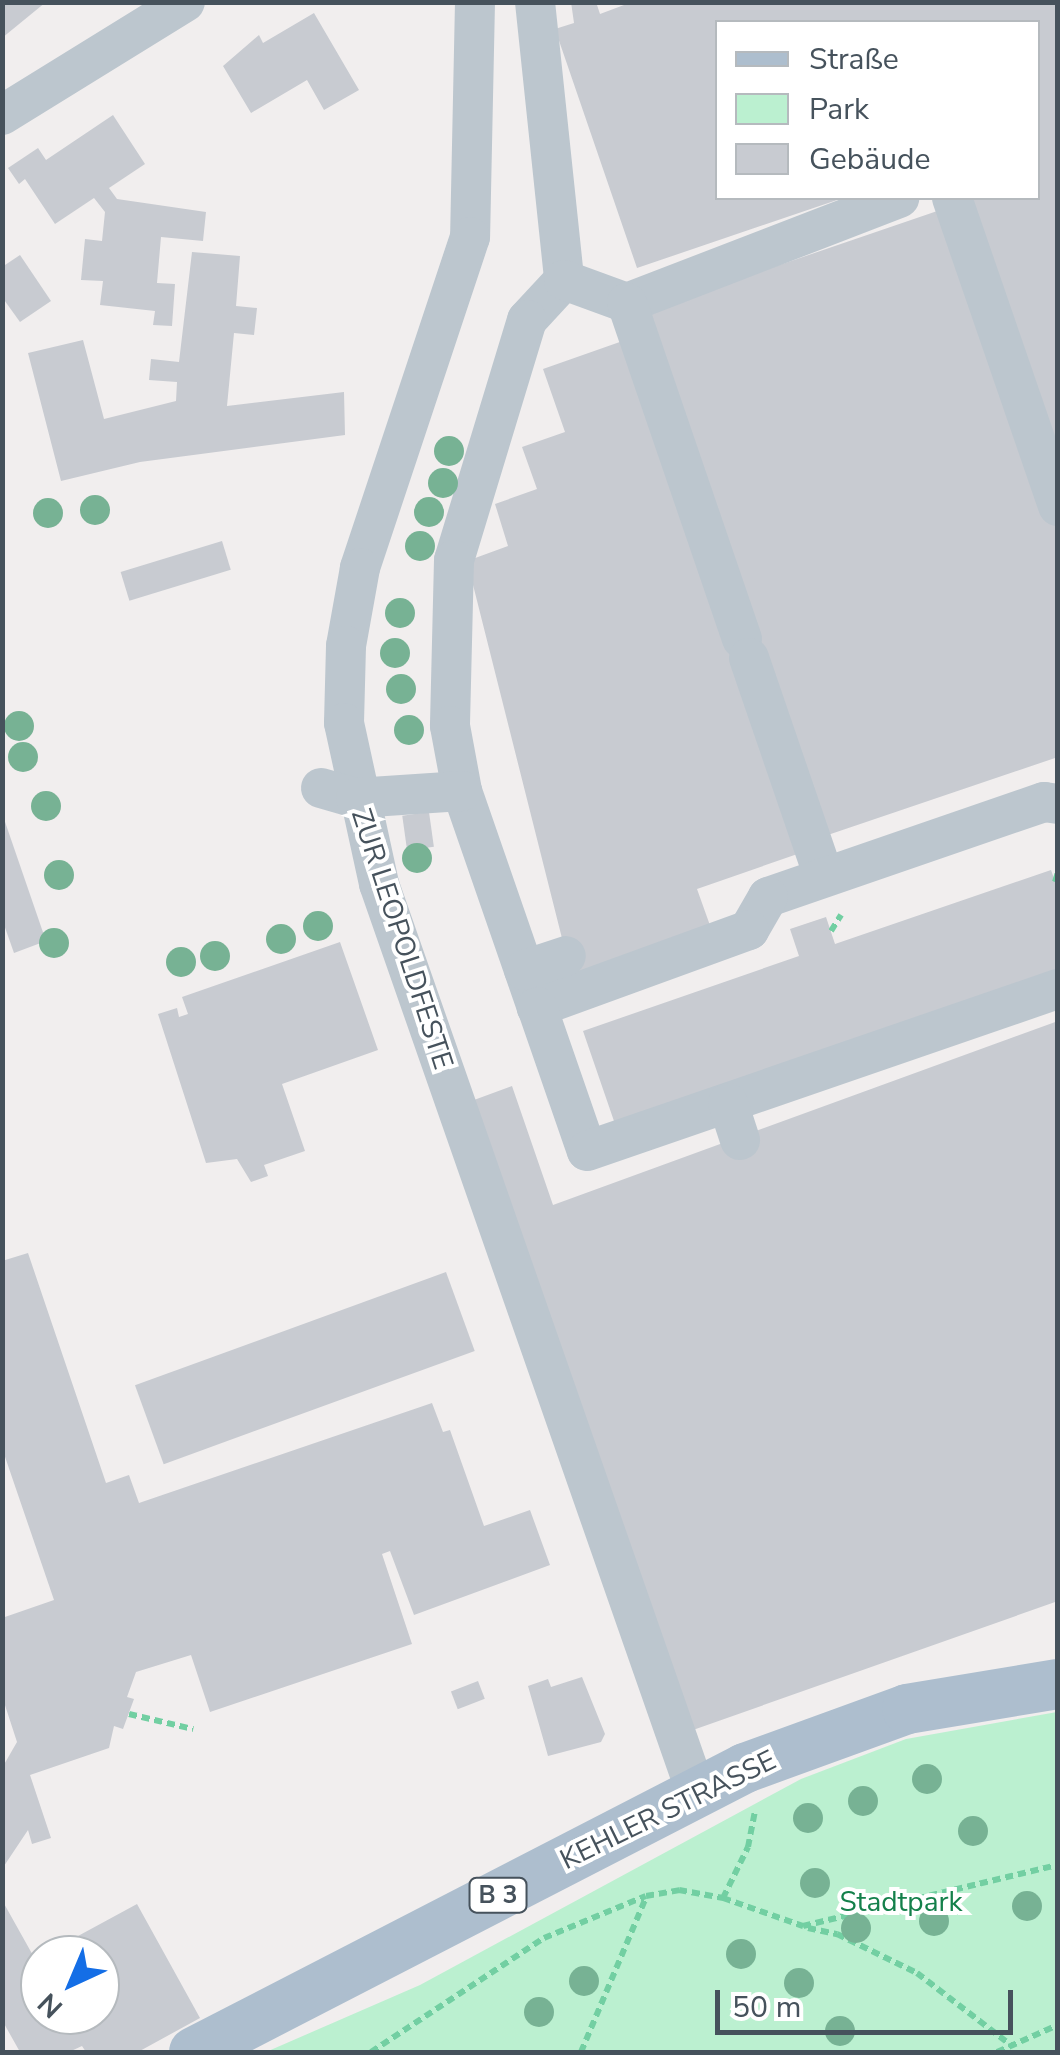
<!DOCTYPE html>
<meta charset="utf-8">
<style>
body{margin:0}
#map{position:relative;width:1060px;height:2055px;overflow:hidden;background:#f1eeee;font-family:"Nunito Sans",sans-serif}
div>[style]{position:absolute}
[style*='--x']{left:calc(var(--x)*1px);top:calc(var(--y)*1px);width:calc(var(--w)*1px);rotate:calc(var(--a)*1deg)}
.green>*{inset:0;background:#bbf0d0}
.building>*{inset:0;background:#c8cbd1;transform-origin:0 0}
.path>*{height:6px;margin-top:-3px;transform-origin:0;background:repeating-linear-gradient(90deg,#72cfa2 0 8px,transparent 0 13px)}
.minor>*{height:40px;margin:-20px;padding:0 20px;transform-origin:20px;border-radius:20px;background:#bcc6ce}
.major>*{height:50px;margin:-25px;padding:0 25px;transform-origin:25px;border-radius:25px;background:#adbece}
.trees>*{width:30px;height:30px;margin:-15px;border-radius:50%;background:#77b294}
span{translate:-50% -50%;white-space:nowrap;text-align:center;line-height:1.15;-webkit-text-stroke:8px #fff;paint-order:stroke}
.shield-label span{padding:2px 8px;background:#fff;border:2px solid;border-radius:8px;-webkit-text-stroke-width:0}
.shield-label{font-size:25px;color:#46525c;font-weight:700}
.street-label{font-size:28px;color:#46525c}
.park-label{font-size:28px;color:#14804b}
.frame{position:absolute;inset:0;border:5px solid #46525c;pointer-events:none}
.legend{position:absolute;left:715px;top:20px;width:325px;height:180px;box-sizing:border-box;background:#fff;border:2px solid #b5babe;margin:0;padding:12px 18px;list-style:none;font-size:30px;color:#46525c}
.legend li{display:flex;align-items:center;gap:20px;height:50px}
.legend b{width:50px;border:2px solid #b5babe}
.north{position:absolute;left:20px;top:1935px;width:100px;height:100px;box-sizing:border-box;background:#fff;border:2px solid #b5babe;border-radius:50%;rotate:224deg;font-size:28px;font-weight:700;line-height:40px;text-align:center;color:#46525c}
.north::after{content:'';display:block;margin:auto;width:35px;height:45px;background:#146ee6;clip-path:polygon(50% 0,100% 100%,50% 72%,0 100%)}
.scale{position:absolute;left:715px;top:1990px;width:298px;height:45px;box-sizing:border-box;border:5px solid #46525c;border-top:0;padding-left:12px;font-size:30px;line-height:35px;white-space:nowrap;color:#46525c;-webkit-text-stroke:8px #fff;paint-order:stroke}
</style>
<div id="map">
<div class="green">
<i style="clip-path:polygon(1057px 1712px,1057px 2052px,266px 2052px,420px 1985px,801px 1779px,906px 1739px)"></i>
</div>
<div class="building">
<i style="clip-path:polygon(2px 2px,46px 2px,2px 38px)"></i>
<i style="clip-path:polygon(571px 2px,596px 2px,600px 14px,632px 2px,1058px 2px,1058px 488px,957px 198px,1038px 198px,1038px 22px,718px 22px,718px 198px,843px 198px,637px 268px,555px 29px,574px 23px)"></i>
<i style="clip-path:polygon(314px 13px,359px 90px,324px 110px,307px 80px,251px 113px,223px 66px,259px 35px,263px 43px)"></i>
<i style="clip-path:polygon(113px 115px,145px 164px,109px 188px,117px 199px,206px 212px,203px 241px,161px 237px,157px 283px,175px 284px,172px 326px,153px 325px,155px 311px,100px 305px,103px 281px,81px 280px,85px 239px,102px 241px,105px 212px,94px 198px,55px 224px,25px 179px,19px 184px,8px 168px,38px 148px,46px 160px)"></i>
<i style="clip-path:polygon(949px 207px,1058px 522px,1058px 757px,816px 839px,809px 850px,697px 889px,712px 931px,572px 978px,467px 561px,508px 546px,495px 504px,537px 489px,522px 447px,565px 432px,543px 369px,634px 337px,636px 314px)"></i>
<i style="clip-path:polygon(192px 252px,240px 256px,236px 306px,257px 308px,254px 335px,234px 333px,227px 406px,344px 392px,345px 435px,140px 462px,61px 481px,28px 353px,83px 340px,104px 419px,176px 401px,177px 382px,149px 380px,151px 359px,179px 362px)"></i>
<i style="clip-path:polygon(20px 255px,51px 301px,20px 322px,2px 297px,2px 267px)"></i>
<i style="left:222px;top:541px;width:30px;height:106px;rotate:73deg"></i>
<i style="left:429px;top:812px;width:35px;height:27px;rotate:82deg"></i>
<i style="clip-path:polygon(3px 816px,46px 941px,14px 953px,2px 919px)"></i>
<i style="clip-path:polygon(1051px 870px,1058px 890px,1058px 971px,615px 1124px,583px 1031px,799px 956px,790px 929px,826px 917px,835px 944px)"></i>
<i style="clip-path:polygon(340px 942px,378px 1050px,282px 1084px,305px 1151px,264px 1165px,268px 1176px,251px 1182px,237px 1159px,206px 1163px,158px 1014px,177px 1008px,179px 1017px,188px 1014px,182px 997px)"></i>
<i style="clip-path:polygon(1058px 1021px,1058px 1601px,693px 1730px,474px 1100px,512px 1086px,553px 1205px)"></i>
<i style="clip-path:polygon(28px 1253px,106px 1483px,129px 1475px,139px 1503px,432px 1403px,443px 1432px,450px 1430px,484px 1526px,530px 1510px,550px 1565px,414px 1615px,390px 1551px,382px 1554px,412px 1644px,210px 1712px,191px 1655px,136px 1672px,127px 1697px,134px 1699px,123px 1729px,114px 1726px,109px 1748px,30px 1775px,51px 1838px,32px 1844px,28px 1830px,2px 1869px,2px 1768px,17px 1742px,2px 1696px,2px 1618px,54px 1600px,2px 1448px,2px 1261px)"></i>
<i style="left:446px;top:1272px;width:84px;height:331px;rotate:70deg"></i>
<i style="clip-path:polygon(582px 1677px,605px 1734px,601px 1742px,548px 1756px,528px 1686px,548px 1679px,551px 1687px)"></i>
<i style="left:478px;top:1681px;width:19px;height:29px;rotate:69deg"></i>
<i style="clip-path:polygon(2px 1900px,35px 1959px,40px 1957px,40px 2015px,100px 2015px,100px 1955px,43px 1955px,137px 1904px,200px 2018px,138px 2052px,86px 2052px,82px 2046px,69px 2052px,20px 2052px,2px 2020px)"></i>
</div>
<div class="path">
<i style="--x:1055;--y:882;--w:10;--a:-73"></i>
<i style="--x:831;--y:931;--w:19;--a:-58"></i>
<i style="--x:129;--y:1714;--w:66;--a:13.2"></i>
<i style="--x:723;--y:1898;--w:57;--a:-63.9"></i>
<i style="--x:748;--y:1847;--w:37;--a:-79"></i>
<i style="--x:808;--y:1928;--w:30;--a:12"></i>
<i style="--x:837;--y:1934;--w:89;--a:26"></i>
<i style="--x:917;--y:1973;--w:120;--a:37.5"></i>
<i style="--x:371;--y:2052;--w:207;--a:-33.4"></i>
<i style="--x:544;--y:1938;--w:110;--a:-22.4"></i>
<i style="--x:646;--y:1896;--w:34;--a:-10"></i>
<i style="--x:679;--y:1890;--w:45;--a:10.3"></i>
<i style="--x:723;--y:1898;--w:85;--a:19.3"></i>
<i style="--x:803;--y:1926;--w:262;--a:-13.5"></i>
<i style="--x:581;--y:2052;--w:168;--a:-67.2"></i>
<i style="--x:997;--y:2052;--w:67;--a:-23.9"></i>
</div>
<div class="minor">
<i style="--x:475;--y:2;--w:235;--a:91.2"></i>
<i style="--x:470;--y:237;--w:349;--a:108.4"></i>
<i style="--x:360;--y:568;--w:79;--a:100.2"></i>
<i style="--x:346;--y:646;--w:77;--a:91.5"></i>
<i style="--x:344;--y:723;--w:165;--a:77.7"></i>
<i style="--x:379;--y:884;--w:962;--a:70.75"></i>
<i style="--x:535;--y:2;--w:280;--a:84"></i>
<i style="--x:564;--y:280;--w:54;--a:132.8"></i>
<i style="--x:527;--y:320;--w:251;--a:106.9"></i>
<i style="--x:454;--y:560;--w:166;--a:91.4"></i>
<i style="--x:450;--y:726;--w:66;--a:79.5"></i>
<i style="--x:462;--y:791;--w:229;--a:70.9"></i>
<i style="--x:2;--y:115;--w:215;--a:-31.7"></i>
<i style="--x:952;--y:198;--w:326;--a:71"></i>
<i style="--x:564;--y:280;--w:67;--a:20.1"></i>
<i style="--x:627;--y:303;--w:292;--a:-21.1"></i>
<i style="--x:627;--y:303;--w:355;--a:71.1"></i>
<i style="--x:749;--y:658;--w:231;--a:71.1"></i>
<i style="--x:321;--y:788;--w:36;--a:16"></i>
<i style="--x:356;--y:798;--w:106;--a:-3.8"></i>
<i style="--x:1058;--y:804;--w:14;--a:-172"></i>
<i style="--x:1044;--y:802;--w:292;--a:161"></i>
<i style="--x:768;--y:897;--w:38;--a:120"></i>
<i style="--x:749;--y:930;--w:226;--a:160"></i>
<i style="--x:537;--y:1007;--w:152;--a:70.9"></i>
<i style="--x:587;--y:1151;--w:498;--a:-19"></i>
<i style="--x:524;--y:970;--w:44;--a:-18.4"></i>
<i style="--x:728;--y:1103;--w:39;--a:72"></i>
</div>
<div class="major">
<i style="--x:194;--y:2052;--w:620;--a:-27.27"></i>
<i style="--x:745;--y:1768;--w:172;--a:-20"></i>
<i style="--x:907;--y:1709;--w:153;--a:-9.4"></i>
</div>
<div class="trees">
<i style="left:449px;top:451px"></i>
<i style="left:443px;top:483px"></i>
<i style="left:95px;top:510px"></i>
<i style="left:429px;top:512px"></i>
<i style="left:48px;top:513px"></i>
<i style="left:420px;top:546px"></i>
<i style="left:400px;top:613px"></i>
<i style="left:395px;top:653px"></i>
<i style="left:401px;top:689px"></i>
<i style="left:19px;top:726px"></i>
<i style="left:409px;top:730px"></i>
<i style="left:23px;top:757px"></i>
<i style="left:46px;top:806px"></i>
<i style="left:417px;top:858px"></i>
<i style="left:59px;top:875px"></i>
<i style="left:318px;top:926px"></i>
<i style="left:281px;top:939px"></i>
<i style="left:54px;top:943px"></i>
<i style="left:215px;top:956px"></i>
<i style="left:181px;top:962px"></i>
<i style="left:927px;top:1779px"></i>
<i style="left:863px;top:1801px"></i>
<i style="left:808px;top:1818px"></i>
<i style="left:973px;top:1831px"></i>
<i style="left:815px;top:1883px"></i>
<i style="left:1027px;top:1906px"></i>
<i style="left:934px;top:1921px"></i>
<i style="left:856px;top:1928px"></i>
<i style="left:741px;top:1954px"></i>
<i style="left:584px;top:1981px"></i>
<i style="left:799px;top:1983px"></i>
<i style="left:539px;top:2012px"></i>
<i style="left:840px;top:2031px"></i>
</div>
<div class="shield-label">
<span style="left:498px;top:1895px">B 3</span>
</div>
<div class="street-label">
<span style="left:402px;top:939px;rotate:72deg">ZUR LEOPOLDFESTE</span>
<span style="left:668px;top:1810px;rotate:-26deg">KEHLER STRASSE</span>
</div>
<div class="park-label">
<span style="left:901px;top:1902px">Stadtpark</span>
</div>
<div class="frame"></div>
<ul class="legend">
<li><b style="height:12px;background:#adbece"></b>Straße</li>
<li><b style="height:28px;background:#bbf0d0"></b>Park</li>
<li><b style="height:28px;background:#c8cbd1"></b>Gebäude</li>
</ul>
<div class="north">N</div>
<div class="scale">50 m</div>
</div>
